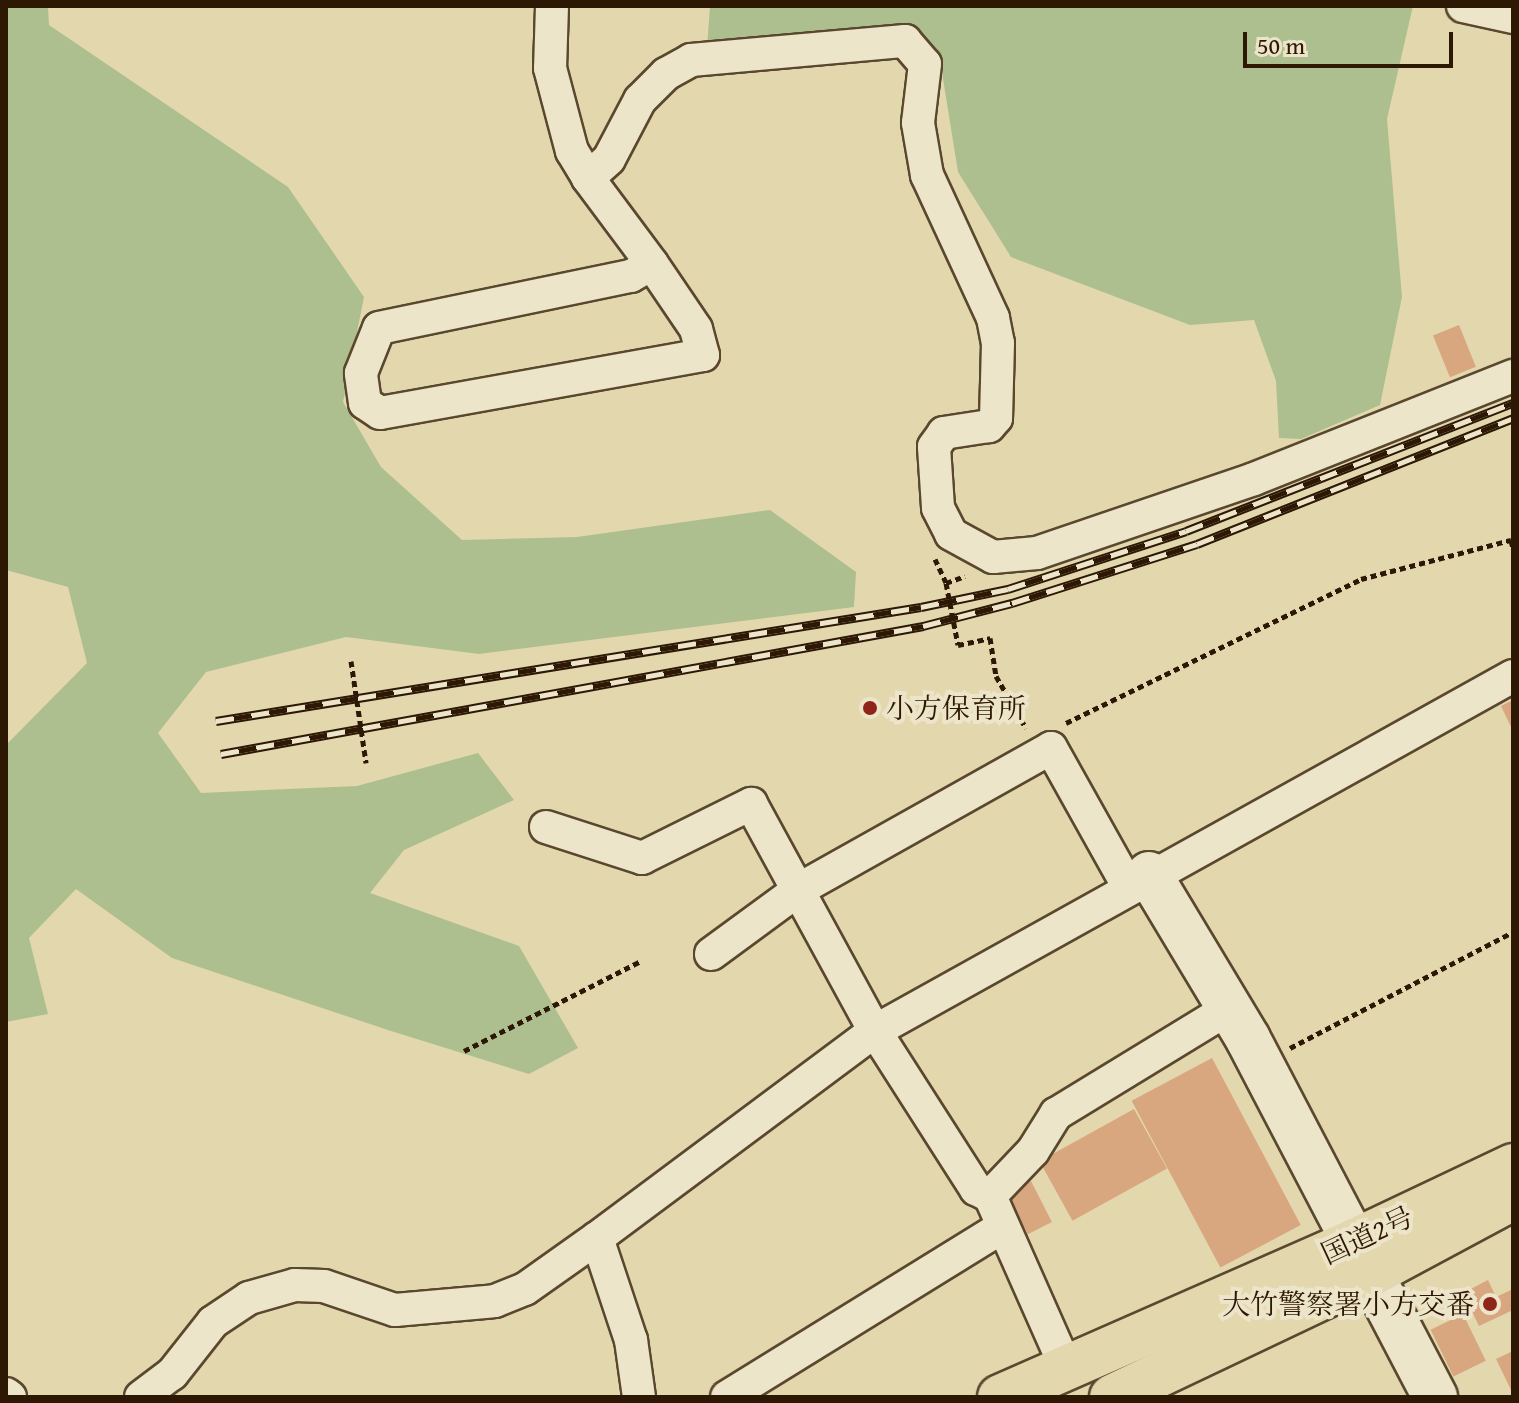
<!DOCTYPE html>
<meta charset="utf-8">
<style>
body{margin:0}
#map{position:relative;width:1519px;height:1403px;overflow:hidden;background:#e3d7ae;font-family:"Gentium Book Plus","Noto Serif JP",serif}
div>[style]{position:absolute}
[style*='--x']{left:calc(var(--x)*1px);top:calc(var(--y)*1px);width:calc(var(--w)*1px);rotate:calc(var(--a)*1deg)}
.green>*{inset:0;background:#aebf8f}
.building>*{inset:0;background:#d8a67f;transform-origin:0 0}
.path>*{height:5px;margin-top:-2.5px;transform-origin:0;background:repeating-linear-gradient(90deg,#2d1804 0 6px,transparent 0 10px)}
.roads{filter:drop-shadow(2px 0 #5a482e) drop-shadow(-2px 0 #5a482e) drop-shadow(0 2px #5a482e) drop-shadow(0 -2px #5a482e)}
.street>*{height:32px;margin:-16px;padding:0 16px;transform-origin:16px;border-radius:16px;background:#ede5ca}
.secondary>*{height:44px;margin:-22px;padding:0 22px;transform-origin:22px;border-radius:22px;background:#ede5ca}
.highway>*{height:44px;margin:-22px;padding:0 22px;transform-origin:22px;border-radius:22px;background:#e3d7ae}
.rail>*{height:9px;margin-top:-4.5px;transform-origin:0;background:repeating-linear-gradient(90deg,#ede5ca 0 18px,#2d1804 0 36px);box-sizing:border-box;border-block:2px solid #2d1804}
.path-bridge>*{height:5px;margin-top:-2.5px;transform-origin:0;background:repeating-linear-gradient(90deg,#2d1804 0 6px,transparent 0 10px)}
.dots>*{width:22px;height:22px;translate:-50% -50%;box-sizing:border-box;border:4px solid #ede5ca;border-radius:50%}
span{translate:-50% -50%;white-space:nowrap;text-align:center;line-height:1.15;-webkit-text-stroke:8px #ede5ca;paint-order:stroke}
.poi-label{font-size:28px;color:#2d1804}
.left{translate:0 -50%;text-align:left}
.right{translate:-100% -50%;text-align:right}
.street-label{font-size:28px;color:#2d1804}
.frame{position:absolute;inset:0;border:8px solid #2d1804;pointer-events:none}
.scale{position:absolute;left:1243px;top:32px;width:210px;height:36px;box-sizing:border-box;border:4px solid #2d1804;border-top:0;padding-left:10px;font-size:24px;line-height:28px;white-space:nowrap;color:#2d1804;-webkit-text-stroke:6px #ede5ca;paint-order:stroke}
</style>
<div id="map">
<div class="green">
<i style="clip-path:polygon(6px 6px,48px 6px,49px 25px,288px 187px,364px 297px,343px 402px,381px 467px,462px 540px,577px 537px,770px 510px,856px 572px,854px 607px,479px 654px,346px 637px,206px 672px,158px 733px,201px 793px,357px 786px,478px 753px,514px 800px,404px 850px,370px 893px,519px 946px,578px 1048px,529px 1074px,391px 1031px,172px 958px,76px 889px,29px 938px,48px 1014px,6px 1022px,6px 745px,87px 663px,68px 587px,6px 570px)"></i>
<i style="clip-path:polygon(1413px 6px,1387px 119px,1402px 297px,1380px 405px,1301px 439px,1279px 438px,1276px 381px,1254px 320px,1190px 325px,1011px 257px,958px 172px,940px 60px,915px 31px,707px 48px,710px 6px)"></i>
</div>
<div class="building">
<i style="left:1459px;top:325px;width:45px;height:28px;rotate:68deg"></i>
<i style="clip-path:polygon(1513px 700px,1513px 731px,1501px 706px)"></i>
<i style="left:1212px;top:1058px;width:189px;height:91px;rotate:62deg"></i>
<i style="left:1134px;top:1109px;width:68px;height:108px;rotate:61deg"></i>
<i style="left:1031px;top:1181px;width:46px;height:27px;rotate:63deg"></i>
<i style="clip-path:polygon(1488px 1280px,1496px 1297px,1513px 1289px,1513px 1310px,1479px 1326px,1463px 1293px)"></i>
<i style="left:1463px;top:1314px;width:52px;height:36px;rotate:64deg"></i>
<i style="clip-path:polygon(1513px 1351px,1513px 1394px,1496px 1359px)"></i>
</div>
<div class="path">
<i style="--x:935;--y:559;--w:26;--a:65"></i>
<i style="--x:946;--y:583;--w:20;--a:-20"></i>
<i style="--x:958;--y:645;--w:33;--a:-12"></i>
<i style="--x:990;--y:638;--w:38;--a:81"></i>
<i style="--x:996;--y:676;--w:60;--a:60"></i>
<i style="--x:1066;--y:723;--w:328;--a:-26"></i>
<i style="--x:1361;--y:579;--w:155;--a:-14.6"></i>
<i style="--x:1511;--y:540;--w:9;--a:77"></i>
<i style="--x:1290;--y:1048;--w:251;--a:-27.5"></i>
<i style="--x:464;--y:1051;--w:199;--a:-27"></i>
</div>
<div class="roads">
<div class="street">
<i style="--x:552;--y:6;--w:62;--a:91.8"></i>
<i style="--x:550;--y:68;--w:86;--a:75.2"></i>
<i style="--x:572;--y:151;--w:31;--a:59"></i>
<i style="--x:588;--y:178;--w:107;--a:53.3"></i>
<i style="--x:652;--y:264;--w:78;--a:55.9"></i>
<i style="--x:696;--y:329;--w:27;--a:75"></i>
<i style="--x:703;--y:355;--w:328;--a:169.8"></i>
<i style="--x:380;--y:413;--w:18;--a:-146"></i>
<i style="--x:365;--y:403;--w:30;--a:-98"></i>
<i style="--x:361;--y:373;--w:48;--a:-68.2"></i>
<i style="--x:379;--y:328;--w:257;--a:-11.7"></i>
<i style="--x:631;--y:276;--w:24;--a:-30"></i>
<i style="--x:1463;--y:6;--w:51;--a:12.4"></i>
<i style="--x:588;--y:178;--w:28;--a:-42"></i>
<i style="--x:609;--y:159;--w:67;--a:-62.3"></i>
<i style="--x:640;--y:100;--w:37;--a:-45"></i>
<i style="--x:666;--y:74;--w:29;--a:-29"></i>
<i style="--x:691;--y:60;--w:215;--a:-5.1"></i>
<i style="--x:905;--y:41;--w:30;--a:49"></i>
<i style="--x:925;--y:64;--w:59;--a:96.8"></i>
<i style="--x:918;--y:123;--w:53;--a:80.2"></i>
<i style="--x:927;--y:175;--w:157;--a:65.2"></i>
<i style="--x:993;--y:318;--w:25;--a:79"></i>
<i style="--x:998;--y:343;--w:75;--a:91.5"></i>
<i style="--x:996;--y:418;--w:11;--a:131"></i>
<i style="--x:989;--y:426;--w:46;--a:171.2"></i>
<i style="--x:944;--y:433;--w:17;--a:126"></i>
<i style="--x:934;--y:447;--w:61;--a:86.2"></i>
<i style="--x:938;--y:508;--w:29;--a:63"></i>
<i style="--x:951;--y:534;--w:48;--a:28.7"></i>
<i style="--x:993;--y:557;--w:44;--a:-5.2"></i>
<i style="--x:1037;--y:553;--w:229;--a:-18.8"></i>
<i style="--x:1254;--y:479;--w:279;--a:-21.7"></i>
<i style="--x:546;--y:827;--w:101;--a:17.9"></i>
<i style="--x:642;--y:858;--w:122;--a:-26.4"></i>
<i style="--x:751;--y:804;--w:259;--a:61.4"></i>
<i style="--x:875;--y:1031;--w:188;--a:57.4"></i>
<i style="--x:976;--y:1189;--w:16;--a:27"></i>
<i style="--x:990;--y:1196;--w:190;--a:66.1"></i>
<i style="--x:711;--y:954;--w:108;--a:-36.3"></i>
<i style="--x:798;--y:890;--w:290;--a:-29.3"></i>
<i style="--x:1051;--y:748;--w:158;--a:60.8"></i>
<i style="--x:990;--y:1196;--w:62;--a:-46.3"></i>
<i style="--x:1033;--y:1151;--w:44;--a:-58.1"></i>
<i style="--x:1056;--y:1114;--w:202;--a:-31.4"></i>
<i style="--x:597;--y:1238;--w:347;--a:-36.7"></i>
<i style="--x:875;--y:1031;--w:730;--a:-29.09"></i>
<i style="--x:6;--y:1394;--w:5;--a:37"></i>
<i style="--x:141;--y:1397;--w:39;--a:-37"></i>
<i style="--x:172;--y:1374;--w:66;--a:-51.7"></i>
<i style="--x:213;--y:1322;--w:43;--a:-33.7"></i>
<i style="--x:249;--y:1298;--w:48;--a:-15.8"></i>
<i style="--x:295;--y:1285;--w:29;--a:2"></i>
<i style="--x:324;--y:1286;--w:75;--a:18.7"></i>
<i style="--x:395;--y:1310;--w:100;--a:-5.1"></i>
<i style="--x:495;--y:1301;--w:32;--a:-22"></i>
<i style="--x:525;--y:1289;--w:88;--a:-35.3"></i>
<i style="--x:597;--y:1238;--w:108;--a:71.6"></i>
<i style="--x:631;--y:1340;--w:58;--a:82"></i>
<i style="--x:727;--y:1397;--w:323;--a:-31.7"></i>
</div>
<div class="secondary">
<i style="--x:1149;--y:874;--w:192;--a:59"></i>
<i style="--x:1248;--y:1039;--w:404;--a:62.4"></i>
</div>
<div class="highway">
<i style="--x:1000;--y:1397;--w:388;--a:-23.7"></i>
<i style="--x:1355;--y:1241;--w:175;--a:-25.4"></i>
<i style="--x:1112;--y:1397;--w:287;--a:-25.4"></i>
<i style="--x:1371;--y:1274;--w:161;--a:-28.2"></i>
</div>
</div>
<div class="rail">
<i style="--x:216;--y:721;--w:714;--a:-9.19"></i>
<i style="--x:921;--y:607;--w:89;--a:-11.7"></i>
<i style="--x:1008;--y:589;--w:187;--a:-18"></i>
<i style="--x:1186;--y:531;--w:351;--a:-21.4"></i>
<i style="--x:221;--y:754;--w:714;--a:-10.33"></i>
<i style="--x:923;--y:626;--w:92;--a:-14.5"></i>
<i style="--x:1012;--y:603;--w:194;--a:-17.7"></i>
<i style="--x:1197;--y:544;--w:340;--a:-21.7"></i>
</div>
<div class="path-bridge">
<i style="--x:946;--y:583;--w:63;--a:79"></i>
<i style="--x:351;--y:661;--w:103;--a:81.6"></i>
</div>
<div class="dots">
<i style="left:870px;top:708px;background:#8f2418"></i>
<i style="left:1490px;top:1304px;background:#8f2418"></i>
</div>
<div class="poi-label">
<span class="left" style="left:886px;top:708px">小方保育所</span>
<span class="right" style="left:1474px;top:1304px">大竹警察署小方交番</span>
</div>
<div class="street-label">
<span style="left:1367px;top:1235px;rotate:-25deg">国道2号</span>
</div>
<div class="frame"></div>
<div class="scale">50 m</div>
</div>
